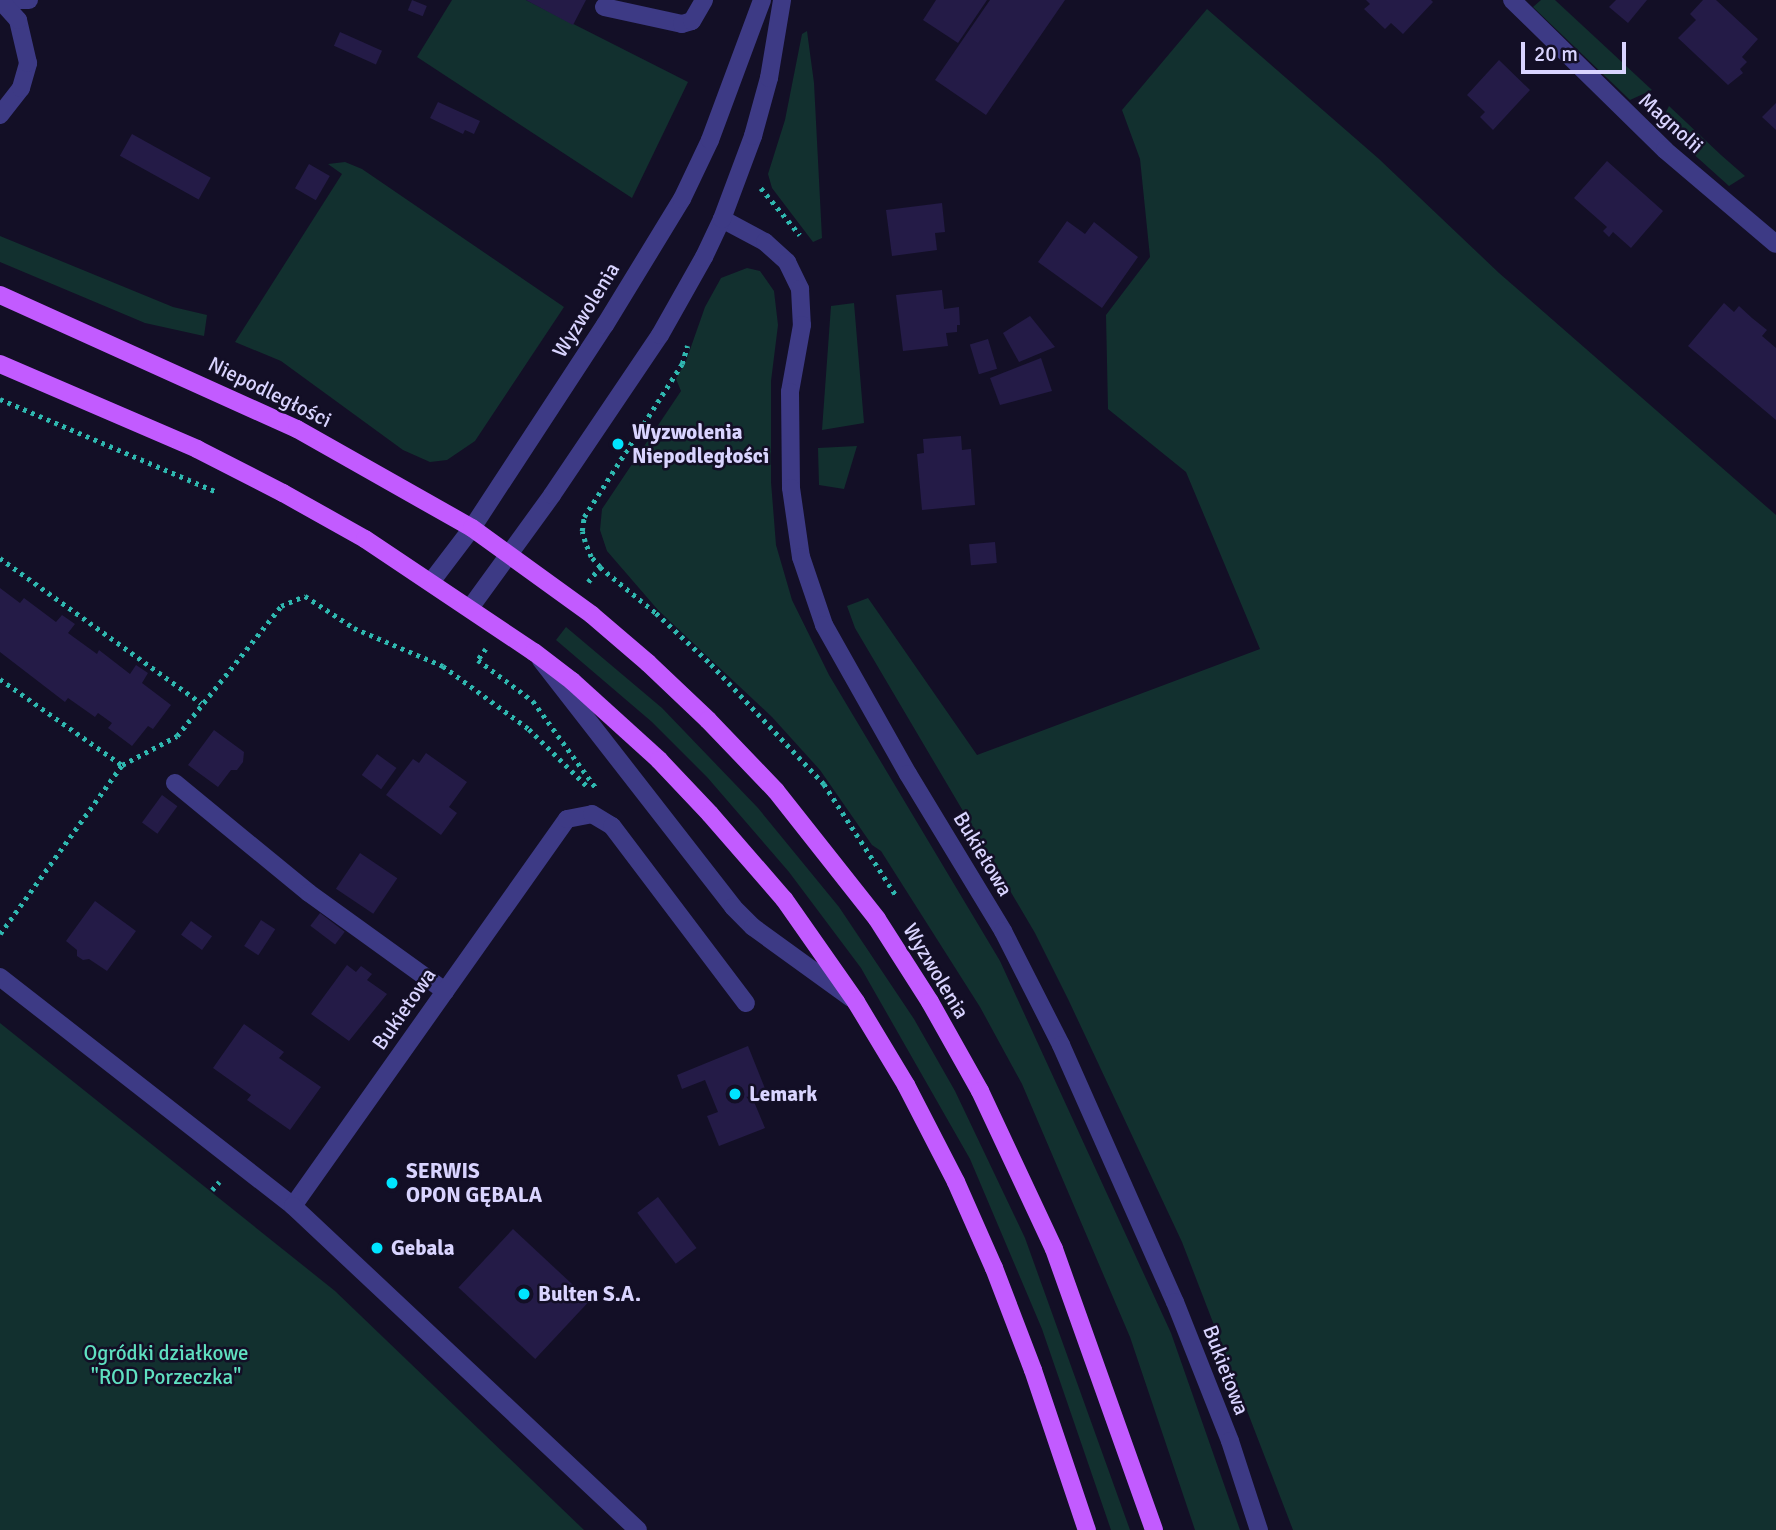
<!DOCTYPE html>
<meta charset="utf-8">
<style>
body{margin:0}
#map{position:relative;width:1776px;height:1530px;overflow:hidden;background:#130f26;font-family:Signika,sans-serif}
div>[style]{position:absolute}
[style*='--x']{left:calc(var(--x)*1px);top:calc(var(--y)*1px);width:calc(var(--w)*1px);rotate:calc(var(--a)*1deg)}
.green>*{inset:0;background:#12302f}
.building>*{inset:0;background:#241b47;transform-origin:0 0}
.path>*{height:4.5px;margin-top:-2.25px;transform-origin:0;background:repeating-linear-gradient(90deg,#2fb8b0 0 3.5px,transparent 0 8.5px)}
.minor>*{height:18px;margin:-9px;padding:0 9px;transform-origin:9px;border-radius:9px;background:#3d3a85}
.major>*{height:18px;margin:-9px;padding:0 9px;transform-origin:9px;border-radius:9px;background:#c25bff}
.dots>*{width:19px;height:19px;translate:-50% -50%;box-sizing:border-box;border:4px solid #130f26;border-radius:50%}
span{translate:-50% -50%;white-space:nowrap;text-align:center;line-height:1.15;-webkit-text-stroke:5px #130f26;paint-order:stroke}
.street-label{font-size:21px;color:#d9d4ff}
.poi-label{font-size:21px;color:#d9d4ff;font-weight:700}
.left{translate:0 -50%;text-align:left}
.park-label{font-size:21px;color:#5fe0c0}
.scale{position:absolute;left:1521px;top:42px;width:105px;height:32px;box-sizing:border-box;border:4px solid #d9d4ff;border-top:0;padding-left:9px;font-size:21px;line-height:24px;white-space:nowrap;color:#d9d4ff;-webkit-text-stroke:5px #130f26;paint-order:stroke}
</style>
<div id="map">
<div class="green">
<i style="clip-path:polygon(452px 0,526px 0,688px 82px,632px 198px,417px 57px)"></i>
<i style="clip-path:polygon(1541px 0,1555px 0,1652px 90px,1630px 100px,1533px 7px)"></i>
<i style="clip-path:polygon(1207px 9px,1379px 159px,1499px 273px,1776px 515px,1776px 1530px,1293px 1530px,1182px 1242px,1068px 999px,1035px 933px,855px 628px,847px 606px,868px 598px,977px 755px,1260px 649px,1186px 472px,1108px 409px,1106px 315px,1150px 257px,1140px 159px,1122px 110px)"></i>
<i style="clip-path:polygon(807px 31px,814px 83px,822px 238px,813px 242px,772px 188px,768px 174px,785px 120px,802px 34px)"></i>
<i style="clip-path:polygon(1669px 106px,1721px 155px,1745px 176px,1729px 186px,1660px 124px)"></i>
<i style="clip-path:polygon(345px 162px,362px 169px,564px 307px,475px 441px,447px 460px,430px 462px,403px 450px,281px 361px,235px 342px,342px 174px,328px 164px)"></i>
<i style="clip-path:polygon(0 236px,173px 307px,207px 315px,204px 336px,145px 323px,0 262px)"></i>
<i style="clip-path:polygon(747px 268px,760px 271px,774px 291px,778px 325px,771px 381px,771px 482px,776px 545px,792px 600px,829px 675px,1000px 961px,1171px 1333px,1240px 1530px,1195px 1530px,1130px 1337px,1022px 1084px,980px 1007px,881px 851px,872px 845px,820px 770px,772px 717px,658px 610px,607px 551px,600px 530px,602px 509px,681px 391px,676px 379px,686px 361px,705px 307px,721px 278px)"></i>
<i style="clip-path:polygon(854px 303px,864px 423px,822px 430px,831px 306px)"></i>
<i style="clip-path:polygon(857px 446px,844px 489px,819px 485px,818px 448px)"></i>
<i style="clip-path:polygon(566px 627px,662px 708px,758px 808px,839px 907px,914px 1019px,955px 1091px,1025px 1238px,1130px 1530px,1111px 1530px,1042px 1329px,970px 1159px,861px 968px,789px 872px,707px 777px,652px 722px,556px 640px)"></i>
<i style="clip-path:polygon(0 1023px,335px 1291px,584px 1530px,0 1530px)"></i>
</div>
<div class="building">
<i style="left:412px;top:0;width:16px;height:11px;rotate:22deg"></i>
<i style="clip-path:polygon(526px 0,586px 0,573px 25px)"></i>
<i style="clip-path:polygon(936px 0,987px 0,958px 43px,923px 20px)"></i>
<i style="clip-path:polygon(990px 0,1065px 0,986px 115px,935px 80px)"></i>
<i style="clip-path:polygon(1366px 0,1431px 0,1433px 2px,1403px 34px,1391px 23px,1385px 29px,1364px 9px,1370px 4px)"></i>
<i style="clip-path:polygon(1616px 0,1647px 0,1628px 23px,1609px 7px)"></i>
<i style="clip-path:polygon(1703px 0,1716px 0,1758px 39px,1742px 57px,1747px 62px,1740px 69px,1743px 73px,1728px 85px,1678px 38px,1696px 20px,1690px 14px)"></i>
<i style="left:340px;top:32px;width:46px;height:15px;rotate:24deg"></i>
<i style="clip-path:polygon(1499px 60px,1530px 90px,1493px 130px,1480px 117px,1485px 112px,1467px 95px)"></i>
<i style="clip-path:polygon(438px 102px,480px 121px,474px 134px,465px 130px,463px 134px,430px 118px)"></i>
<i style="clip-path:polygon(1776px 103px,1776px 130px,1762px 117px)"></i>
<i style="left:132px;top:134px;width:90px;height:25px;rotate:29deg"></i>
<i style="clip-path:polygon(1607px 161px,1663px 211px,1631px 248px,1613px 232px,1609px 237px,1603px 231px,1607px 227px,1574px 198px)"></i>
<i style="left:309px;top:164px;width:24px;height:28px;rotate:30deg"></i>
<i style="clip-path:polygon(942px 203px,945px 232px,935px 233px,937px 250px,892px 256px,886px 210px)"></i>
<i style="clip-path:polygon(1067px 221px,1085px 234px,1094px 222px,1138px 257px,1102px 308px,1038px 262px)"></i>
<i style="clip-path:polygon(942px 290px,944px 309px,959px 307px,960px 325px,957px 325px,957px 332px,946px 333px,948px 346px,903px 351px,896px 295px)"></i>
<i style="clip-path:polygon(1724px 303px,1734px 312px,1739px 306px,1752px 318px,1767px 330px,1762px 336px,1776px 348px,1776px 420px,1688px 346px)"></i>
<i style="clip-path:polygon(1030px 316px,1055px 347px,1019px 362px,1003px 333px)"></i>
<i style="left:988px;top:339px;width:31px;height:19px;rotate:73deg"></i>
<i style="clip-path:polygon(1041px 358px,1052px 391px,1000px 405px,990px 378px)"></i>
<i style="clip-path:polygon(961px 436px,962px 450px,971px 449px,975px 505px,922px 510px,917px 454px,924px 453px,923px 439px)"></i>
<i style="left:995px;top:542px;width:21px;height:26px;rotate:85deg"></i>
<i style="clip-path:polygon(0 588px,20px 603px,24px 598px,56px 622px,62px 615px,75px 624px,68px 633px,97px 654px,99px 650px,130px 674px,136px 665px,148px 673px,142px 683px,171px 705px,153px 729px,148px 726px,132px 746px,108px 728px,112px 723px,98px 713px,95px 717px,68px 698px,65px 702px,0 652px)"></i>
<i style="clip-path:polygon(214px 730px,244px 752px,243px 762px,237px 770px,231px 770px,218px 787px,188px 765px)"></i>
<i style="clip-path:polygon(426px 753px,467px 782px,449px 807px,457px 813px,441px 835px,386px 795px,413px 759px,419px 763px)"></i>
<i style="left:377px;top:754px;width:24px;height:26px;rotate:36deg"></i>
<i style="left:162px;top:795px;width:19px;height:34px;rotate:36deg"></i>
<i style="left:360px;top:853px;width:45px;height:43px;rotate:34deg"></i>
<i style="clip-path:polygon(95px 901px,136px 931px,107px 971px,89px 959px,83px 960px,77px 956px,77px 950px,66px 941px)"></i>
<i style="left:320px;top:913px;width:31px;height:16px;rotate:37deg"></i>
<i style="left:261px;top:920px;width:17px;height:31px;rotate:33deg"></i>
<i style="left:191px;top:921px;width:26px;height:17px;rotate:36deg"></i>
<i style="clip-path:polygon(347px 965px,356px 972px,361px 966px,372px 974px,367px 980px,387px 994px,349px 1041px,311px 1014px)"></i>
<i style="clip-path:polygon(244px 1024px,284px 1052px,279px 1058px,321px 1087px,290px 1130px,247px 1100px,251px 1095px,213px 1068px)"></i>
<i style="clip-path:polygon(748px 1046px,766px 1091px,752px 1097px,765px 1128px,719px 1146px,707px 1116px,718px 1112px,705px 1080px,682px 1089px,677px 1075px)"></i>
<i style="left:658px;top:1197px;width:64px;height:26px;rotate:53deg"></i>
<i style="left:513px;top:1229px;width:105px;height:80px;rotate:43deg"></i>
</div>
<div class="path">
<i style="--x:761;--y:188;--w:61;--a:50.3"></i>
<i style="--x:0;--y:399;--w:234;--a:23.2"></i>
<i style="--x:0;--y:558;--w:248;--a:35.8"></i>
<i style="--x:600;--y:567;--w:72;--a:39.4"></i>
<i style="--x:656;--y:613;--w:75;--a:42.8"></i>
<i style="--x:711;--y:664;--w:165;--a:46.7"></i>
<i style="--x:824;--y:784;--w:135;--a:57.1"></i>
<i style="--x:588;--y:582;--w:19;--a:-51"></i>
<i style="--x:600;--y:567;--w:13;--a:-132"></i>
<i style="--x:591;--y:557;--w:16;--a:-112"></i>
<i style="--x:585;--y:542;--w:11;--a:-105"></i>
<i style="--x:582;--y:531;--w:14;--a:-82"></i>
<i style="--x:584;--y:517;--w:182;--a:-57.4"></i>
<i style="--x:682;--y:364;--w:19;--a:-74"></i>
<i style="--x:486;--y:649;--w:14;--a:126"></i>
<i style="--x:478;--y:660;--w:69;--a:36.7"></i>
<i style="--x:533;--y:701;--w:107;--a:54.1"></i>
<i style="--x:0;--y:679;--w:149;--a:35.2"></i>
<i style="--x:0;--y:934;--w:208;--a:-54.2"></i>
<i style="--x:122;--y:765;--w:62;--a:-27.8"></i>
<i style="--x:177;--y:736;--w:166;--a:-51.3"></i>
<i style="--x:281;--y:606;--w:26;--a:-23"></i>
<i style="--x:305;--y:596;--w:59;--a:33.1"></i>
<i style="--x:354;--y:628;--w:97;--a:23.1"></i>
<i style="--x:443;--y:666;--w:107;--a:36.2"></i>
<i style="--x:529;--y:729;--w:83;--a:44.5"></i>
<i style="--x:212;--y:1190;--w:11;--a:-49"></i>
</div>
<div class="minor">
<i style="--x:11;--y:0;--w:18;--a:0"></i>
<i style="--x:1512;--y:0;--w:214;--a:44.4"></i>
<i style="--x:1665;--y:150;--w:145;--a:40.3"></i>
<i style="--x:604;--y:7;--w:80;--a:12.3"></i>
<i style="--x:682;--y:24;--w:10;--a:-17"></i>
<i style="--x:692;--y:21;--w:24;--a:-60"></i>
<i style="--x:0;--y:115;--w:34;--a:-52"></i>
<i style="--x:21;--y:88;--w:26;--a:-74"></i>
<i style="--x:28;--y:63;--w:44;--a:-103.1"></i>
<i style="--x:18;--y:20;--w:27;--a:-132"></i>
<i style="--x:722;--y:219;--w:49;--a:28.1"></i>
<i style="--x:765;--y:242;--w:30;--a:42"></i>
<i style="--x:787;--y:262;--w:30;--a:64"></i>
<i style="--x:800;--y:289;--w:36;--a:87"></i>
<i style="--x:802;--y:325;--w:68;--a:100.2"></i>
<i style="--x:790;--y:392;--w:96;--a:89.4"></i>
<i style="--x:791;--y:488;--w:70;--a:81.8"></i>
<i style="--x:801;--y:557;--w:72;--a:71.3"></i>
<i style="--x:824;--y:625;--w:171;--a:60.6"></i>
<i style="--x:908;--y:774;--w:184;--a:58.8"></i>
<i style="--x:1003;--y:931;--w:128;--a:63"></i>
<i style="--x:1061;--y:1045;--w:281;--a:66.1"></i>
<i style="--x:1175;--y:1302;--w:149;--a:68.4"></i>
<i style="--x:1230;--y:1441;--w:94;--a:72"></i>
<i style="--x:431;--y:582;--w:68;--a:-52.8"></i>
<i style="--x:472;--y:528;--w:243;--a:-56.8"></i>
<i style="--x:605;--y:325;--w:148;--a:-58.6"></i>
<i style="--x:682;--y:199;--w:65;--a:-64.6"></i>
<i style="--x:710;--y:140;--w:149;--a:-69.6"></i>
<i style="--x:470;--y:608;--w:140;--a:-54"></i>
<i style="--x:552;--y:495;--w:193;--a:-56"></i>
<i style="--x:660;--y:335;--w:90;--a:-60.6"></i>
<i style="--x:704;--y:257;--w:42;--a:-64.7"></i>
<i style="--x:722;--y:219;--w:89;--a:-69.5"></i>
<i style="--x:753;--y:136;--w:60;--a:-74.6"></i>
<i style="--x:769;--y:78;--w:79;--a:-80.5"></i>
<i style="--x:541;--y:660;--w:313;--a:52.1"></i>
<i style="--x:733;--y:907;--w:28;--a:45"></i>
<i style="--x:753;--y:927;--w:121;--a:35.9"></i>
<i style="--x:175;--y:783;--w:173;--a:39.4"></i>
<i style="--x:309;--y:893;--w:168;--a:35.8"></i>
<i style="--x:0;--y:977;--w:372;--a:38"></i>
<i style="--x:293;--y:1206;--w:474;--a:-54.7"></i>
<i style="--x:567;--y:819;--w:25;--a:-11"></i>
<i style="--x:592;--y:814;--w:23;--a:31"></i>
<i style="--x:612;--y:826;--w:222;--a:52.9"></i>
<i style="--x:293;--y:1206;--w:473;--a:43.2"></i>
</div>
<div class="major">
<i style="--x:0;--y:295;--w:326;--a:24.3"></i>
<i style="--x:297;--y:429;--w:201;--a:29.5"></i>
<i style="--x:472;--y:528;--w:148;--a:35.9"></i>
<i style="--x:592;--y:615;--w:74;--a:40.6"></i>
<i style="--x:648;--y:663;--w:83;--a:43.5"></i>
<i style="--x:708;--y:720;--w:98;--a:46.2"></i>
<i style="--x:776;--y:791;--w:163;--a:51.7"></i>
<i style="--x:877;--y:919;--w:98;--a:57.4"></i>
<i style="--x:930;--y:1002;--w:102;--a:60.7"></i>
<i style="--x:980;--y:1091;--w:174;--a:64.9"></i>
<i style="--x:1054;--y:1249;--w:298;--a:70.4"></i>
<i style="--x:0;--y:364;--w:215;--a:23.3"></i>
<i style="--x:197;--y:449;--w:97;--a:27.1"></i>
<i style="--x:283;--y:493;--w:94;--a:29.3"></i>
<i style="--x:365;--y:539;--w:203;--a:33.8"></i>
<i style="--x:534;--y:652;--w:48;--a:37.3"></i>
<i style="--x:572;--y:681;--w:118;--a:42.2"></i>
<i style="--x:659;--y:760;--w:74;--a:46.6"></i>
<i style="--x:710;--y:814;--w:113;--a:49"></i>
<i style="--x:784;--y:899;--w:126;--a:55"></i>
<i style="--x:856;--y:1002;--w:97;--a:58.9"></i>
<i style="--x:906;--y:1085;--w:109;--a:62.7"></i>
<i style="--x:956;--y:1182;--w:94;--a:66.2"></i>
<i style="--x:994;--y:1268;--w:109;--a:69.1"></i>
<i style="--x:1033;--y:1370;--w:169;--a:71.4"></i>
</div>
<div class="dots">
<i style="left:618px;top:444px;background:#00e5ff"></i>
<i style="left:735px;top:1094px;background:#00e5ff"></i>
<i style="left:392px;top:1183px;background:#00e5ff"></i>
<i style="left:377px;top:1248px;background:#00e5ff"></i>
<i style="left:524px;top:1294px;background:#00e5ff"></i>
</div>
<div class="street-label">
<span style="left:1671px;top:123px;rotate:42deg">Magnolii</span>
<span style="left:586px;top:310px;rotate:-58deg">Wyzwolenia</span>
<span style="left:270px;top:392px;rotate:26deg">Niepodległości</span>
<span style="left:983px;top:854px;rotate:59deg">Bukietowa</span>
<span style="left:936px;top:971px;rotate:59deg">Wyzwolenia</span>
<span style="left:404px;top:1009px;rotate:-55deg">Bukietowa</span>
<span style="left:1226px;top:1370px;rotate:69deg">Bukietowa</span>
</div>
<div class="poi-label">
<span class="left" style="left:632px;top:444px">Wyzwolenia<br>Niepodległości</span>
<span class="left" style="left:749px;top:1094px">Lemark</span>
<span class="left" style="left:406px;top:1183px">SERWIS<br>OPON GĘBALA</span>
<span class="left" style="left:391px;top:1248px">Gebala</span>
<span class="left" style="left:538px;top:1294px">Bulten S.A.</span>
</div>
<div class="park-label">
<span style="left:166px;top:1365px">Ogródki działkowe<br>"ROD Porzeczka"</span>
</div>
<div class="scale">20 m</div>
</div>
